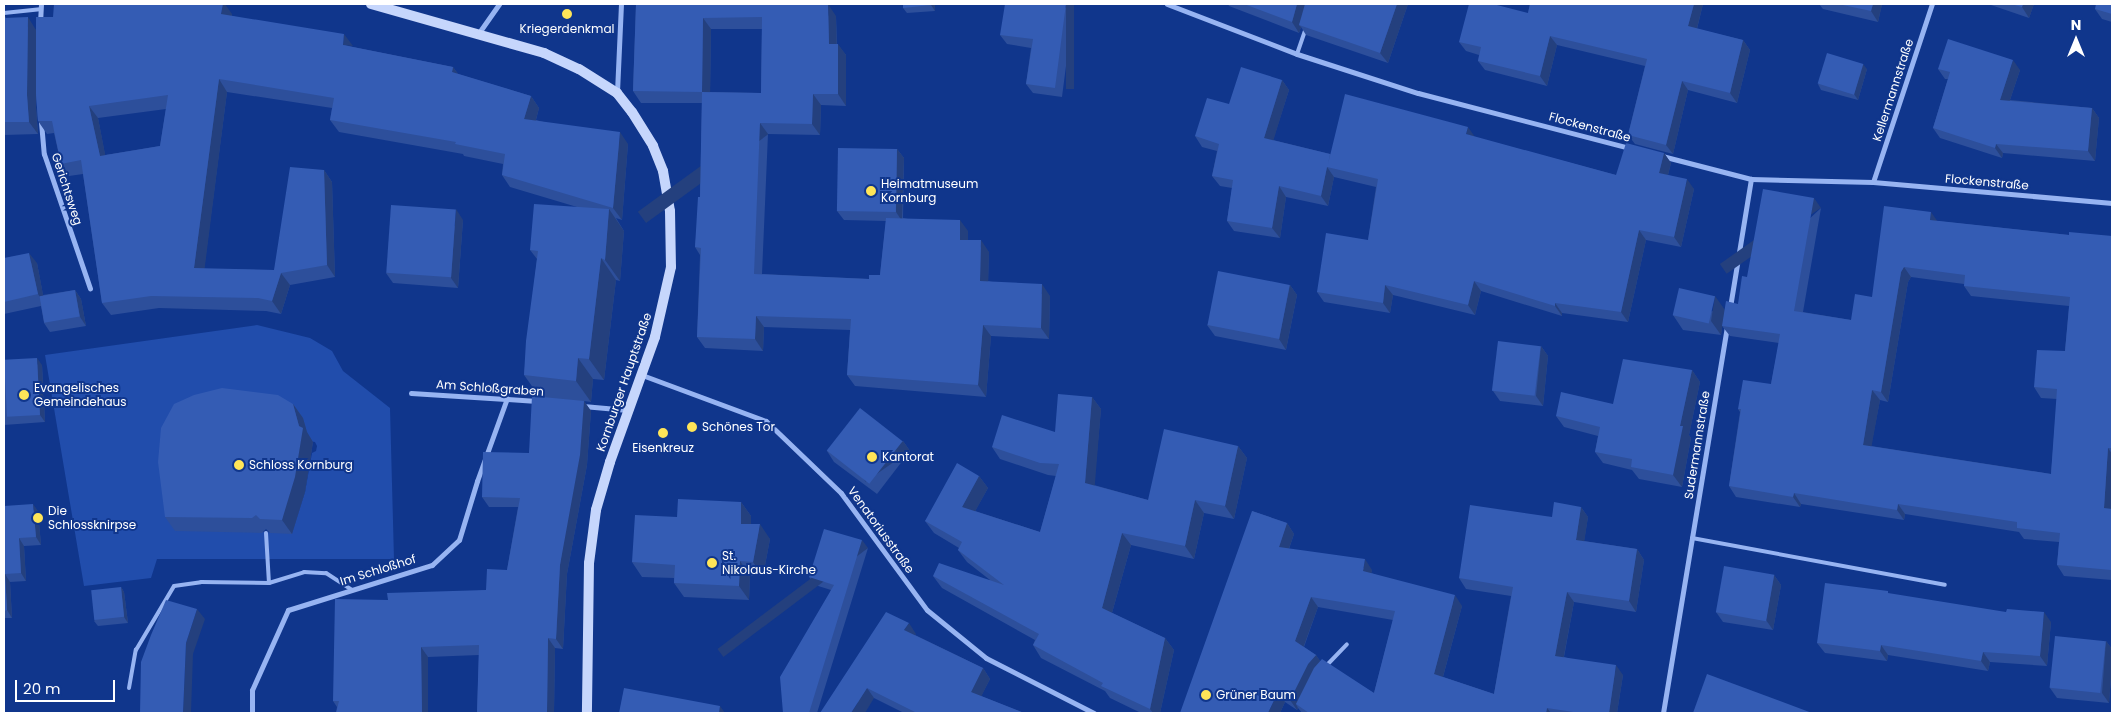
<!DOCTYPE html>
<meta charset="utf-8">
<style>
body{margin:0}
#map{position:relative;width:2116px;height:717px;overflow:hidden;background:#10368c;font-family:Poppins,sans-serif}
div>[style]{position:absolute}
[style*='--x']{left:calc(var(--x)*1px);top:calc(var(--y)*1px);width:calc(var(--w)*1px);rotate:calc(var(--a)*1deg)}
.green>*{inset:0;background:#214dac}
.service>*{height:4px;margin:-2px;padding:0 2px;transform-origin:2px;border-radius:2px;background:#97b4f2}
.pedestrian>*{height:4.5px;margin:-2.25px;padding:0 2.25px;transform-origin:2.25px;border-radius:2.25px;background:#97b4f2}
.minor>*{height:5px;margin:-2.5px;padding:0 2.5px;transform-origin:2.5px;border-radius:2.5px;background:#97b4f2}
.secondary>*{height:10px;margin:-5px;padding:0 5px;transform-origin:5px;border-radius:5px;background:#c6d6fc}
.wall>*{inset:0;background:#2d4f9b}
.shaded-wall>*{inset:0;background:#24407e;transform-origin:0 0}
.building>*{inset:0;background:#345cb4;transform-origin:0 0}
.dots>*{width:14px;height:14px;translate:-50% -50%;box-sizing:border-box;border:2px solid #10368c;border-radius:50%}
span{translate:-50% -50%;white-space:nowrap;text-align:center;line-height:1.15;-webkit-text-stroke:4px #10368c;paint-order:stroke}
.poi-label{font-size:12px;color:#fff}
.left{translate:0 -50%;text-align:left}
.street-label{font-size:12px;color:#fff}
.frame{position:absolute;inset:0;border:5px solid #fff;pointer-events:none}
.north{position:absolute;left:2051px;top:15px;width:50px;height:50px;-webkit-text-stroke:4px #10368c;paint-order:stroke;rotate:0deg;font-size:14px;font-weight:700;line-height:20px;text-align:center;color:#fff}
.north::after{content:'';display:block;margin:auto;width:18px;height:22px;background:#fff;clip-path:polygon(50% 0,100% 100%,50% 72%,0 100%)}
.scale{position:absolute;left:15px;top:680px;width:100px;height:22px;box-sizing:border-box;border:2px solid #fff;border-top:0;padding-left:6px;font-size:15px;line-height:18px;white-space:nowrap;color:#fff;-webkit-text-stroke:4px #10368c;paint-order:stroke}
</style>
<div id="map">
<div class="green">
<i style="clip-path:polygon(evenodd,257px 325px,310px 338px,332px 351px,343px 371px,390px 408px,394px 559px,157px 559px,151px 578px,84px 586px,45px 355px,257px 325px,309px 441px,315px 442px,317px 446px,316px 451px,312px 453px,305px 492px,292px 533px,199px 530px,309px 441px)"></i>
</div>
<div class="service">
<i style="--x:4;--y:13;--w:36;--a:-6"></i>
<i style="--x:1297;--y:54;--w:28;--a:-71"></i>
<i style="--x:266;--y:533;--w:50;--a:86.6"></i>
<i style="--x:1692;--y:538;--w:257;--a:10.5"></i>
<i style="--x:1326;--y:666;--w:30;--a:-46"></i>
<i style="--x:129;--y:688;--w:39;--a:-80"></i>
<i style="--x:136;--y:650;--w:74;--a:-59.3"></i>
<i style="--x:174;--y:586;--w:27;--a:-8"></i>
<i style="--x:201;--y:582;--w:68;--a:0.8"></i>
<i style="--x:269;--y:583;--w:37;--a:-17"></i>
<i style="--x:304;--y:572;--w:22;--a:3"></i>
<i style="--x:326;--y:573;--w:30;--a:33"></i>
</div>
<div class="pedestrian">
<i style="--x:617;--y:92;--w:88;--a:-87.4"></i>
</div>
<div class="minor">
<i style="--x:1167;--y:4;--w:139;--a:21"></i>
<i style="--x:1297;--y:54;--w:127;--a:17.9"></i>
<i style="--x:1418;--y:93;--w:218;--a:14.6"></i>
<i style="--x:40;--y:23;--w:19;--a:-87"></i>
<i style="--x:478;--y:34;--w:37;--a:-55"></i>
<i style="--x:41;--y:122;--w:32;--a:85"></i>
<i style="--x:44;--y:154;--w:142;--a:71.1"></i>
<i style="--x:1662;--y:156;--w:92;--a:14.5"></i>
<i style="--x:1751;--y:179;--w:122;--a:1.4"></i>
<i style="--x:1873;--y:182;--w:240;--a:5"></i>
<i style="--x:1873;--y:182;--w:188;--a:-71.7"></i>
<i style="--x:1730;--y:307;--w:130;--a:-80.7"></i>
<i style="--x:642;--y:375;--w:132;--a:20.4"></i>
<i style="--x:766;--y:421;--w:104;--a:43.8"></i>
<i style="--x:841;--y:493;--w:145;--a:53.7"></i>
<i style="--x:927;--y:610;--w:76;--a:39.1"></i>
<i style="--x:986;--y:658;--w:121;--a:27"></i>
<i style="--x:411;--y:393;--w:126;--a:3.6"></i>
<i style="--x:583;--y:406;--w:45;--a:5.1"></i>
<i style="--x:252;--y:713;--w:23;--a:-90"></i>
<i style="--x:252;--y:690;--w:88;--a:-65.8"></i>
<i style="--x:288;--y:610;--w:151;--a:-17.4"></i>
<i style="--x:432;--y:565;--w:37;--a:-43"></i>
<i style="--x:459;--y:540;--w:62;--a:-73"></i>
<i style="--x:477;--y:481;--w:88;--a:-70.1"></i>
<i style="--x:1663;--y:713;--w:393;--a:-80.6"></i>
</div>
<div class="secondary">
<i style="--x:371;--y:4;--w:180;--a:15.8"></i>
<i style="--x:544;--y:53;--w:38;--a:25"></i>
<i style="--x:579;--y:69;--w:45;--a:32.3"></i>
<i style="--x:617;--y:93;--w:24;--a:52"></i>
<i style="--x:632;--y:112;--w:40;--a:58"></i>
<i style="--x:653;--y:146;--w:27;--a:68"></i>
<i style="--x:663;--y:171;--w:41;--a:80.1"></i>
<i style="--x:670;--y:211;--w:56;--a:89"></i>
<i style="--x:671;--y:267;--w:72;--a:102.9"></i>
<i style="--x:655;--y:337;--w:133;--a:109.8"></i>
<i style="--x:610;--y:462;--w:50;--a:106.3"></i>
<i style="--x:596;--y:510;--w:53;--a:97.5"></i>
<i style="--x:589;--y:563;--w:150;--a:90.8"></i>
</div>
<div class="wall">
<i style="clip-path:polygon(evenodd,636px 4px,836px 16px,837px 44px,846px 55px,846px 106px,821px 105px,820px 135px,768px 134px,762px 274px,869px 279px,880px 275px,886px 221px,844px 220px,837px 211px,897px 149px,904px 158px,903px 218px,968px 231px,968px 240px,989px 252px,988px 281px,1050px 296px,1049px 339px,991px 336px,986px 397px,855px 386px,847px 375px,850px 330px,764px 327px,763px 351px,705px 348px,697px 337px,700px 255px,695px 247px,700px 197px,702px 103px,641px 103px,633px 91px,636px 4px,711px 29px,762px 29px,761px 93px,710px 92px,711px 29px)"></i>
<i style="clip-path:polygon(903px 4px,935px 4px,935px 11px,907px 13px,903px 8px)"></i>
<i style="clip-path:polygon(1074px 4px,1062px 97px,1033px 93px,1026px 84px,1031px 48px,1007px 44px,1000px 35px)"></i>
<i style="clip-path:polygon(1228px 4px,1408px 4px,1388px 63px,1306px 35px,1301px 27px,1299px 33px,1229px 6px)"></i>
<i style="clip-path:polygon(1530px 4px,1703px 4px,1697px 29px,1743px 40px,1750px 50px,1737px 103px,1688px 90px,1673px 154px,1635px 144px,1628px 135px,1645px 66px,1557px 45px,1547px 86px,1485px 70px,1478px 61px,1479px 55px,1466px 51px,1459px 42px,1528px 13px)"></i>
<i style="clip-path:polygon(1819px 4px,1882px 4px,1878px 22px,1823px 9px)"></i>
<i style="clip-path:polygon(1988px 4px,2034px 4px,2029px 18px)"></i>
<i style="clip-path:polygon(2112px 4px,2112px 22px,2102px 19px,2095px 9px)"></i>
<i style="clip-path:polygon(evenodd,4px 14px,6px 18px,36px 30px,232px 14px,232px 16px,353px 47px,453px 67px,458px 74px,531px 96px,539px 108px,536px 120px,628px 144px,622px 220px,616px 218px,624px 231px,620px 281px,616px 280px,604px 380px,593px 379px,591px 402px,584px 401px,591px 411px,587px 465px,567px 574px,563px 649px,555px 648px,554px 713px,477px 713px,479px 655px,428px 657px,428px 713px,336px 713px,337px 707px,333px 701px,388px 600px,486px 590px,507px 570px,518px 507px,489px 507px,482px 497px,529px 453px,539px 396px,524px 375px,537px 259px,530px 250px,577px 207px,510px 187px,502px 175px,503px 164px,464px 156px,463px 154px,339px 132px,330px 120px,332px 108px,227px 92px,204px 269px,274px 270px,324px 170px,332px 182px,335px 277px,290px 285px,281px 314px,266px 311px,159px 308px,111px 315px,102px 303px,83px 174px,69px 176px,61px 164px,54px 133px,47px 134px,38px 121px,36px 95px,36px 107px,38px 134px,4px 135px,4px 14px,166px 109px,160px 146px,105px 155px,98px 118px,166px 109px)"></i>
<i style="clip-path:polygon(1867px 69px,1858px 100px,1821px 90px,1818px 84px)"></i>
<i style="clip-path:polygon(1938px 69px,2020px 70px,2010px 100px,2092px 108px,2099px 118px,2095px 161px,2003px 153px,2002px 158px,1940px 138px,1933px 128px,1948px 79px,1945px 79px)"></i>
<i style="clip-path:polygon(1282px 80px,1289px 90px,1273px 140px,1330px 154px,1474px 137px,1616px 175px,1664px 153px,1671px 163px,1668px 175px,1694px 189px,1681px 247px,1646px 240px,1628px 322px,1562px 313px,1562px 316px,1481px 291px,1475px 315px,1393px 295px,1390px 313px,1324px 302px,1317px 292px,1368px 240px,1376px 187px,1334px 177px,1328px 206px,1286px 197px,1280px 238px,1234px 231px,1227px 221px,1232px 188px,1220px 186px,1212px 176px,1217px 151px,1202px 147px,1195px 136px,1229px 104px)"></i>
<i style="clip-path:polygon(evenodd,1821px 208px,1803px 312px,1851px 320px,1872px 297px,1937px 221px,2069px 235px,2112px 236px,2112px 497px,2111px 509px,2112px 509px,2112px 580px,2064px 576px,2057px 565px,2059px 542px,2024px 539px,2019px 532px,1905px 514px,1904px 520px,1801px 504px,1800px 507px,1736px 497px,1729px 486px,1740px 412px,1738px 409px,1771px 384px,1779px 343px,1730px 336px,1722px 326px,1721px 335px,1683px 330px,1673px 315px,1725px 310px,1738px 304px,1747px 277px,1821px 208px,1911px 277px,1964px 284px,1964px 286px,1971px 296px,2069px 306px,2065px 351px,2034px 387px,2041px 398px,2057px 399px,2051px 474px,1871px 446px,1880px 400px,1888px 402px,1908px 282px,1911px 277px)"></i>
<i style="clip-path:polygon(463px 220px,458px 288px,393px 283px,386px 273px)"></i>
<i style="clip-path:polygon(4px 258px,37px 263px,43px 295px,75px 290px,81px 299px,86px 326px,50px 332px,44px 323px,41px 306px,4px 314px)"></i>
<i style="clip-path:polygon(1290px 285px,1297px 295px,1286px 350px,1215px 336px,1207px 325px)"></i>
<i style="clip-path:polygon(1541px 346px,1548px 356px,1543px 406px,1500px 401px,1493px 391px)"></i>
<i style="clip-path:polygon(4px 360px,42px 365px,45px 422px,4px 425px)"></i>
<i style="clip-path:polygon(1692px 370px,1700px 382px,1689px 435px,1691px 438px,1682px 487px,1639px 479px,1632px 470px,1603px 463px,1595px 452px,1598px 436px,1564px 427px,1556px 416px,1613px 404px)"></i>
<i style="clip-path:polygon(1092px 397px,1101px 409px,1094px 485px,1148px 500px,1238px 446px,1247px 458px,1234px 519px,1204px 513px,1194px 559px,1131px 545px,1112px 613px,1165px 638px,1174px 650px,1160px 713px,1141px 713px,1110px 698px,1105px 691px,1041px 658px,1033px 645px,1035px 640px,942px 588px,933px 576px,990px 580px,967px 562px,958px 550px,959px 548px,934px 533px,925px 521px,979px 476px,988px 488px,975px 511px,1040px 532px,1056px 476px,1048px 475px,1000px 459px,992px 447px,1055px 432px)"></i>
<i style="clip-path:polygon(293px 404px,303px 418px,307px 432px,313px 442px,305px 492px,292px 534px,270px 533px,266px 529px,262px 533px,175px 531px,165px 517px)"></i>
<i style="clip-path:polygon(903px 441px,910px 451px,877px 494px,834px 462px,827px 451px)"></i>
<i style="clip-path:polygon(741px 502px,751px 516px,751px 524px,770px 539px,763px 576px,750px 576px,749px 600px,684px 597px,674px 583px,674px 578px,642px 577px,632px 562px,677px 517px)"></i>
<i style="clip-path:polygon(4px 506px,38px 511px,41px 545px,24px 546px,26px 581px,10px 582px,12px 618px,4px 618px)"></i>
<i style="clip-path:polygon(evenodd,1581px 507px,1588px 517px,1584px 541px,1637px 549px,1644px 560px,1636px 612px,1574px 602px,1564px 657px,1623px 675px,1617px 713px,1302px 713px,1298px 708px,1297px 710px,1285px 702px,1280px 713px,1252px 511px,1287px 523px,1294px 534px,1289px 549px,1372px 570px,1371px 573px,1462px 606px,1443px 677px,1494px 694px,1511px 596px,1466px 589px,1459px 578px,1552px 517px,1581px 507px,1318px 607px,1393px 620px,1374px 693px,1320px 661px,1316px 655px,1304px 647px,1318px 607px)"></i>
<i style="clip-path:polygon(868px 548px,817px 713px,783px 713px,831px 590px,815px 585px,809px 577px)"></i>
<i style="clip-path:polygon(1774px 575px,1781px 585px,1773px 630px,1723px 622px,1716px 612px)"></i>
<i style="clip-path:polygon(121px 587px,124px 592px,128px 623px,98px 626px,94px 621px)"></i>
<i style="clip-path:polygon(1890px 594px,2051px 622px,2047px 666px,1990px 662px,1988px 671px,1888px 655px,1887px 661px,1825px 653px,1817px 643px)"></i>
<i style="clip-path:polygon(916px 634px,915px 635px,983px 668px,990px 679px,981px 696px,1024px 713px,904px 713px,874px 698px,820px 713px)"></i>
<i style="clip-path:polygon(2106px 641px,2112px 649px,2112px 666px,2109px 703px,2057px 698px,2050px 688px)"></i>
</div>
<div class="shaded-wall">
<i style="clip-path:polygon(223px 4px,225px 4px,232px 14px,230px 27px,221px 14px)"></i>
<i style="clip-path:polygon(828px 4px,836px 16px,837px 56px,829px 44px)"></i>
<i style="clip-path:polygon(931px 4px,935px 4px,935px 11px,931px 5px)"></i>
<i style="left:1066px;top:4px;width:8px;height:85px"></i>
<i style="clip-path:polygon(1297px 4px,1307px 4px,1299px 25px,1301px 27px,1299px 33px,1292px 22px)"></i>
<i style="clip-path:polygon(1397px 4px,1408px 4px,1388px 63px,1380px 53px)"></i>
<i style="clip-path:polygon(1694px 4px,1703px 4px,1695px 36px,1688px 26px)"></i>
<i style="clip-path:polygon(1873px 4px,1882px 4px,1878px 22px,1871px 11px)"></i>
<i style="clip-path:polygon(2023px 4px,2034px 4px,2029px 18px,2022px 7px)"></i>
<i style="clip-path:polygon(28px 17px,36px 30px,36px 107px,38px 134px,29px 122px,27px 95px)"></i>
<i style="clip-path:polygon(703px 18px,711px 29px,710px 103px,702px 92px)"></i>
<i style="clip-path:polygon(344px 34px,353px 46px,343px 45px)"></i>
<i style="clip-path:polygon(1550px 36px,1557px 45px,1547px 86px,1540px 76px)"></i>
<i style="clip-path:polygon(1743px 40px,1750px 50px,1737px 103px,1730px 93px)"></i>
<i style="clip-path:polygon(838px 44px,846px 55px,846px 106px,838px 94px)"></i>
<i style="clip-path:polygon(2013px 60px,2020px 70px,2007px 109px,2000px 100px)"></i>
<i style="clip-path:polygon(1863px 64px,1867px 69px,1858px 100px,1854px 94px)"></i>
<i style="clip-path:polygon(453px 67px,462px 79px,452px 72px)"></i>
<i style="clip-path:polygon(219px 79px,227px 92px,203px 281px,194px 268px)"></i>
<i style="clip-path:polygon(1282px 80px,1289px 90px,1271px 148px,1264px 138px)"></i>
<i style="clip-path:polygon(1682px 81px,1688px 90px,1673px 154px,1666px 145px)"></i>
<i style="clip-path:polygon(813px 94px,821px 105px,820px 135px,812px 124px)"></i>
<i style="clip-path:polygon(531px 96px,539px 108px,533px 131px,524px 119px)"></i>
<i style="clip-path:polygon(89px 106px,98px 118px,108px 169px,100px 156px)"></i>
<i style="clip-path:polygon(2092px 108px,2099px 118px,2095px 161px,2088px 151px)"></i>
<i style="left:760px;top:123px;width:14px;height:151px;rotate:54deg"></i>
<i style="clip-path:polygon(1468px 127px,1475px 137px,1466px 134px)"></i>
<i style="clip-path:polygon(620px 132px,628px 144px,622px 220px,613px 208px)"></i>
<i style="clip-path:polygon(1996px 144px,2003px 153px,2002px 158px,1995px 148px)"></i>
<i style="clip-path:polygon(897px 149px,904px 158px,902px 221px,896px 212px)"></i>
<i style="clip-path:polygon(1664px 153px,1671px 163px,1666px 183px,1659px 173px)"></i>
<i style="clip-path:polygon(1327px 167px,1334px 177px,1328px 206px,1321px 196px)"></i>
<i style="clip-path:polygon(324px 170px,332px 182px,335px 277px,327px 265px)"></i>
<i style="clip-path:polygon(1687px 179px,1694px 189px,1681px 247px,1674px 237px)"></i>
<i style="clip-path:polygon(1279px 186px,1286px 197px,1280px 238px,1272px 228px)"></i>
<i style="left:1814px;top:198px;width:12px;height:115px;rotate:55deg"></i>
<i style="clip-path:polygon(456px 209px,463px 220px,458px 288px,451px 278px)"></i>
<i style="clip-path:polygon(609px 209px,624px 231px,620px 281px,605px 260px)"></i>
<i style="clip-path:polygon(1931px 212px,1938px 222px,1930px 220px)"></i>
<i style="clip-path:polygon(960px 220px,968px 231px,968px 251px,960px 240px)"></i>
<i style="clip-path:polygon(1639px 230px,1646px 240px,1628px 322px,1621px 312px)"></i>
<i style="clip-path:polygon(981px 240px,989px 252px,988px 292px,980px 281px)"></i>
<i style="clip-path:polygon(29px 253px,37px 263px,45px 305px,38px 294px)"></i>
<i style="clip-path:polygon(601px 258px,616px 280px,604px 380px,589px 359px)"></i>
<i style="clip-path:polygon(1904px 267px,1911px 277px,1908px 282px,1888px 402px,1881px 392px,1901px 272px)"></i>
<i style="clip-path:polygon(281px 273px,290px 285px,281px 314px,272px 301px)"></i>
<i style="clip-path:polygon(1474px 281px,1481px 291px,1475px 315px,1468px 305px)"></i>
<i style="clip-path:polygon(1042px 284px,1050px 296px,1049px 339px,1041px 328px)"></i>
<i style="clip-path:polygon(1290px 285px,1297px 295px,1286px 350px,1279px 339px)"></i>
<i style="clip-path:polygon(1385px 285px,1393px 295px,1390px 313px,1383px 303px)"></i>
<i style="clip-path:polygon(75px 290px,81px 299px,86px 326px,80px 317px)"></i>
<i style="clip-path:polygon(1715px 296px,1725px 310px,1721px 335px,1711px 321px)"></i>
<i style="clip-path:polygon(1555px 303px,1562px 313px,1562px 316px,1555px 306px)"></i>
<i style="clip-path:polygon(756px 316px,764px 327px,763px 351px,755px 339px)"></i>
<i style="clip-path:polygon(983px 325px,991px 336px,986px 397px,978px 385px)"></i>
<i style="clip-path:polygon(1541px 346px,1548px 356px,1543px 406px,1536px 396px)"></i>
<i style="clip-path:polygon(37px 358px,42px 365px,45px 422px,40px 415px)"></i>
<i style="clip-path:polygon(578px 358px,593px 379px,591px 402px,576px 381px)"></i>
<i style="clip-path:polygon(1692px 370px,1700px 382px,1689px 435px,1691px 438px,1682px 487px,1673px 475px,1680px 426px)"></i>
<i style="clip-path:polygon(1872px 390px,1880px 400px,1870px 455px,1863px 445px)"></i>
<i style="clip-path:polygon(1092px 397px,1101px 409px,1094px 495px,1085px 483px)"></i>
<i style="clip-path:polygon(584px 401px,591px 411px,587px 465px,567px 574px,563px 649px,556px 639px,560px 565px)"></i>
<i style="clip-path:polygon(293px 404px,303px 418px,307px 432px,313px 442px,305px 492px,292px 534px,282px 520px,299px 426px)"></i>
<i style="left:903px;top:441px;width:12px;height:54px;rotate:55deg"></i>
<i style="clip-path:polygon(1238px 446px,1247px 458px,1234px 519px,1225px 506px)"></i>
<i style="clip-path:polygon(2108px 448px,2112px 454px,2112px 497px,2111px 519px,2104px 508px)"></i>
<i style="clip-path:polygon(979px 476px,988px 488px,971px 519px,962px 507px)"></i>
<i style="clip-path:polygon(1794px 493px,1801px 504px,1800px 507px,1793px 497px)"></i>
<i style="clip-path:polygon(1195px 500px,1204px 513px,1194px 559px,1185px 546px)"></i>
<i style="clip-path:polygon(741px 502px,751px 516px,751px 538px,741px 524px)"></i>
<i style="clip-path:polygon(33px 504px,38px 511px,41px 545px,36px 537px)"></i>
<i style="clip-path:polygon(1898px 504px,1905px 514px,1904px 520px,1897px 510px)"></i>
<i style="clip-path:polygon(1581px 507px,1588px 517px,1583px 550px,1576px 540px)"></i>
<i style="clip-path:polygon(1287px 523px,1294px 534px,1286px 557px,1279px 547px)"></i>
<i style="clip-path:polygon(760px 524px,770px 539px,763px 576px,753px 562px)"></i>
<i style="clip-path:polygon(1122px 533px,1131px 545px,1110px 620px,1102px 608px)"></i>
<i style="clip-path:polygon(19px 538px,24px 546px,26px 581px,21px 573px)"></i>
<i style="left:862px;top:540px;width:10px;height:181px;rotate:53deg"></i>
<i style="clip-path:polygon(1637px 549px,1644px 560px,1636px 612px,1629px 601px)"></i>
<i style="clip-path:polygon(2112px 553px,2112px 573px,2111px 570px)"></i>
<i style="clip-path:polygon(1365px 559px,1372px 570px,1370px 581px,1363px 571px)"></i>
<i style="clip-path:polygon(740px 561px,750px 576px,749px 600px,739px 586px)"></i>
<i style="clip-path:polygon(5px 574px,10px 582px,12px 618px,7px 610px)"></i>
<i style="clip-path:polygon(1774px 575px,1781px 585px,1773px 630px,1766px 620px)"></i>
<i style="clip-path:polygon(121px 587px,124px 592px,128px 623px,124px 617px)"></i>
<i style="clip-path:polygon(1567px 592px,1574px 602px,1562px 666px,1555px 656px)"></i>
<i style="clip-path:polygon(1455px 595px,1462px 606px,1441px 684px,1434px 674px)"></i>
<i style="clip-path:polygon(1311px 597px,1318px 607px,1302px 651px,1295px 641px)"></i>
<i style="clip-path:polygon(197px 609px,205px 619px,193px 654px,191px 713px,183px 713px,186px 643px)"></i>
<i style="clip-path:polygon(2044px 612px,2051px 622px,2047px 666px,2040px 656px)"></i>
<i style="clip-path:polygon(909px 623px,916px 634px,912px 640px,904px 630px)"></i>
<i style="clip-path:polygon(548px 638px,555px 648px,554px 713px,547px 713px)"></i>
<i style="clip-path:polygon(1165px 638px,1174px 650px,1160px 713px,1153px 713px,1150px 709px)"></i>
<i style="clip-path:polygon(2106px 641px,2112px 649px,2112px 666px,2109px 703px,2102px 693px)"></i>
<i style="clip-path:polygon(1881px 645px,1888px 655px,1887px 661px,1880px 651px)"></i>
<i style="clip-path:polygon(421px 647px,428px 657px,428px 713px,422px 713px)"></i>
<i style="clip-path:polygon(1983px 652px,1990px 662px,1988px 671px,1981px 661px)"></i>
<i style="clip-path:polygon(1316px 655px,1323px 665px,1296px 704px,1298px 708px,1297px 710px,1290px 700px,1308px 664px)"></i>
<i style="clip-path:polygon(1616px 665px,1623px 675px,1617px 713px,1609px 713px)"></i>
<i style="clip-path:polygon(983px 668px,990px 679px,978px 703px,971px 692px)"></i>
<i style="clip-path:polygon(867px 688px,874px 698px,865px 713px,851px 713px)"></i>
<i style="clip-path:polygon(1278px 692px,1285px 702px,1280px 713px,1268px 713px)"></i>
<i style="clip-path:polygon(720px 706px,725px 713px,719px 713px)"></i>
<i style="clip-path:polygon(1547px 708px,1551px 713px,1546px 713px)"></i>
</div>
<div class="building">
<i style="clip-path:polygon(evenodd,54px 4px,223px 4px,221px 14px,344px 34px,343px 45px,453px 67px,452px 72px,531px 96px,524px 119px,620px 132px,613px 208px,502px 175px,505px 154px,455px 144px,456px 142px,330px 120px,334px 98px,219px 79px,194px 268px,274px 270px,290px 167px,324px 170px,327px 265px,281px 273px,272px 301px,258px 298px,151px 296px,102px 303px,81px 160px,61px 164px,52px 121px,38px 121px,36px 94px,36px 17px,53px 17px,54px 4px,168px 95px,160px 146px,100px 156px,89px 106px,168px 95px)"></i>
<i style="clip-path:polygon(evenodd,636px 4px,828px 4px,829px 44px,838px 44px,838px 94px,813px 94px,812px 124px,760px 123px,754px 274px,869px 279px,869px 275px,880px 275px,886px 218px,960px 220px,960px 240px,981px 240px,980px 281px,1042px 284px,1041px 328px,983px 325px,978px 385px,847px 375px,851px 319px,756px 316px,755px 339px,697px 337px,701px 248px,695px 247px,698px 197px,700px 197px,702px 92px,633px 91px,636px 4px,762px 17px,761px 93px,702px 92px,703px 18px,762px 17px)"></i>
<i style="clip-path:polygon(903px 4px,931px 4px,931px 5px,903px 8px)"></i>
<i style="clip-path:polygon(1005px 4px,1066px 4px,1055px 88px,1026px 84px,1033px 39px,1000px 35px)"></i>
<i style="clip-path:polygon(1244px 4px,1297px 4px,1292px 22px)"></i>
<i style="clip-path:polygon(1305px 4px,1397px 4px,1380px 53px,1299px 25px)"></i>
<i style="clip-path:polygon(1469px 4px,1493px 4px,1528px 13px,1530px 4px,1694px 4px,1688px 26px,1743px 40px,1730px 93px,1682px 81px,1666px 145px,1628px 135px,1647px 59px,1550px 36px,1540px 76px,1478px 61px,1481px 47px,1459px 42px)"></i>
<i style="clip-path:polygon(1838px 4px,1873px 4px,1871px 11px)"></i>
<i style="clip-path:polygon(2011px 4px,2023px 4px,2022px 7px)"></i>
<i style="clip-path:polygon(2096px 4px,2112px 4px,2112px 14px,2095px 9px)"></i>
<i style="clip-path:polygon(28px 17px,27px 95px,29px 122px,4px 122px,4px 18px)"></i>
<i style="clip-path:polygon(1948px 39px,2013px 60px,2000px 100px,2092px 108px,2088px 151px,1996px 144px,1995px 148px,1933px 128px,1950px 72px,1938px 69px)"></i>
<i style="left:1827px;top:53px;width:38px;height:32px;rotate:17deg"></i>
<i style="clip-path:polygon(1241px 67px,1282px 80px,1264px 138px,1330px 154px,1328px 164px,1345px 94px,1468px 127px,1466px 134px,1616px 175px,1626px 143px,1664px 153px,1659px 173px,1687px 179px,1674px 237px,1639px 230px,1621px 312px,1555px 303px,1555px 306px,1474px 281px,1468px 305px,1385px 285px,1383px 303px,1317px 292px,1326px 233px,1368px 240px,1378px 179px,1327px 167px,1321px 196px,1279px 186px,1272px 228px,1227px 221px,1233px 180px,1212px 176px,1219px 144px,1195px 136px,1207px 98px,1229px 104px)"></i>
<i style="left:838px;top:148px;width:59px;height:63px;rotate:1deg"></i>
<i style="clip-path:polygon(evenodd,1763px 189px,1814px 198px,1794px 311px,1851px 320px,1855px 294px,1872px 297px,1884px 206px,1931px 212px,1930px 220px,2069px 235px,2069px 232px,2112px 236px,2112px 448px,2108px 448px,2104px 508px,2112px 509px,2112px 553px,2111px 570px,2057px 565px,2060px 533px,2017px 528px,2017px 522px,1898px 504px,1897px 510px,1794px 493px,1793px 497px,1729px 486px,1741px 409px,1738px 409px,1743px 380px,1771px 384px,1780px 334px,1722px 326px,1726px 301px,1738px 304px,1742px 276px,1747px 277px,1763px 189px,1904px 267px,1965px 275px,1964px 286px,2070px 297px,2065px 351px,2037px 350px,2034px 387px,2057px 389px,2051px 474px,1863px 445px,1872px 390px,1881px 392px,1901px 272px,1904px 267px)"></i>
<i style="clip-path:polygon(534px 204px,609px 209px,605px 260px,601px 258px,589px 359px,578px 358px,576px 381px,524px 375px,526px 341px,538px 251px,530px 250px)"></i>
<i style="left:391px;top:205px;width:65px;height:68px;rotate:4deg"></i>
<i style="clip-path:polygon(29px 253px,38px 294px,4px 302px,4px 258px)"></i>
<i style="left:1218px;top:271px;width:73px;height:55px;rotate:11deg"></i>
<i style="left:1679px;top:288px;width:37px;height:28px;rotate:13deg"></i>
<i style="left:75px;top:290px;width:27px;height:36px;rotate:80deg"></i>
<i style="left:1498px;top:341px;width:43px;height:50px;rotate:7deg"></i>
<i style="left:37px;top:358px;width:57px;height:33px;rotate:87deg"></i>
<i style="clip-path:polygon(1623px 359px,1692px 370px,1680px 426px,1683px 426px,1673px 475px,1631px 467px,1632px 459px,1595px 452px,1600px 427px,1556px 416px,1561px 392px,1613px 404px)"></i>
<i style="clip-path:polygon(222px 388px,278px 395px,293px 404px,299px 426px,303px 428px,295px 477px,282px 520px,260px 519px,256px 515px,252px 518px,165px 517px,158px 462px,161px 428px,174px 404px,194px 395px)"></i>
<i style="clip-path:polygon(1058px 394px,1092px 397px,1085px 483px,1148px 500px,1164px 429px,1238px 446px,1225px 506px,1195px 500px,1185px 546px,1122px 533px,1102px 608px,1165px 638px,1150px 709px,1101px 686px,1103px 683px,1033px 645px,1039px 634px,933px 576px,939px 563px,1004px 585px,958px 550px,962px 542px,925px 521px,957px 463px,979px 476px,962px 507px,1040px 532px,1059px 464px,1040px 463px,992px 447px,1002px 415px,1055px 432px)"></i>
<i style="clip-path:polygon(532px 396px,584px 401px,580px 455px,560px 565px,556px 639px,548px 638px,547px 713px,477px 713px,479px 645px,421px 647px,422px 713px,336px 713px,339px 701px,333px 701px,335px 599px,388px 600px,387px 593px,486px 590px,487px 569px,507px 570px,520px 498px,482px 497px,483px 452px,529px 453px)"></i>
<i style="left:860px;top:408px;width:54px;height:54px;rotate:38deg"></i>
<i style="clip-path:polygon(678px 499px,741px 502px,741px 524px,760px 524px,753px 562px,740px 561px,739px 586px,674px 583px,675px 565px,632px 562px,635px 515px,677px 517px)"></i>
<i style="clip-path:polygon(1554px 502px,1581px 507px,1576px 540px,1637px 549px,1629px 601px,1567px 592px,1555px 656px,1616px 665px,1609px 713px,1580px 713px,1547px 708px,1546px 713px,1309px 713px,1296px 704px,1314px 668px,1322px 659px,1374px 693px,1395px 611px,1311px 597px,1295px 641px,1316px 655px,1308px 664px,1290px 700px,1278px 692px,1268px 713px,1180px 713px,1252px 511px,1287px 523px,1279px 547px,1365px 559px,1363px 571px,1455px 595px,1434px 674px,1494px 694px,1513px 587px,1459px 578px,1470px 505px,1552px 517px)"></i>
<i style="clip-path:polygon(33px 504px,36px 537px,19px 538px,21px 573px,5px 574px,7px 610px,4px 611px,4px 506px)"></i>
<i style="clip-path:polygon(824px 529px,862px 540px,809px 713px,783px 713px,780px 677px,834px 585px,809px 577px)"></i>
<i style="left:1724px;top:566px;width:51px;height:47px;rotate:10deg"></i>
<i style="clip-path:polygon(1825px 583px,1888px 591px,1888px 593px,2006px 612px,2007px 609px,2044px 612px,2040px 656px,1983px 652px,1981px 661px,1881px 645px,1880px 651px,1817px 643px)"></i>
<i style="left:121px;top:587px;width:30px;height:30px;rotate:84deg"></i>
<i style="clip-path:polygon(166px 600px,197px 609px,186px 643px,183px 713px,140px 713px,141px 662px,151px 635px)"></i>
<i style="clip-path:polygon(886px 612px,909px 623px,904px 630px,983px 668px,971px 692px,1024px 713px,917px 713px,867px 688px,851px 713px,820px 713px)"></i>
<i style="left:2055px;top:636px;width:51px;height:52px;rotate:6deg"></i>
<i style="clip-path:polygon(1707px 674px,1812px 713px,1693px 713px)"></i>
<i style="clip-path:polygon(624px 688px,720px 706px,719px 713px,619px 713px)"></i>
</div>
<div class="dots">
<i style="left:567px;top:14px;background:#ffe558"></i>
<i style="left:871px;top:191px;background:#ffe558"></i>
<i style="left:24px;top:395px;background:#ffe558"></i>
<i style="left:692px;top:427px;background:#ffe558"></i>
<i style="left:663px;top:433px;background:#ffe558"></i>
<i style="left:872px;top:457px;background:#ffe558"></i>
<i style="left:239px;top:465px;background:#ffe558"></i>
<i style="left:38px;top:518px;background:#ffe558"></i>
<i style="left:712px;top:563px;background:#ffe558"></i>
<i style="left:1206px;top:695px;background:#ffe558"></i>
</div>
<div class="poi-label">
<span style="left:567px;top:29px">Kriegerdenkmal</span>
<span class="left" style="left:881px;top:191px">Heimatmuseum<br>Kornburg</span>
<span class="left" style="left:34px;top:395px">Evangelisches<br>Gemeindehaus</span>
<span class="left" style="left:702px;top:427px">Schönes Tor</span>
<span style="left:663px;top:448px">Eisenkreuz</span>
<span class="left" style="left:882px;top:457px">Kantorat</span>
<span class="left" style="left:249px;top:465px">Schloss Kornburg</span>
<span class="left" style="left:48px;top:518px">Die<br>Schlossknirpse</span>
<span class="left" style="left:722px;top:563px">St.<br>Nikolaus-Kirche</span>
<span class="left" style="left:1216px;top:695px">Grüner Baum</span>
</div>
<div class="street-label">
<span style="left:1893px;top:90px;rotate:-72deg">Kellermannstraße</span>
<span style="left:1590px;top:127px;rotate:15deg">Flockenstraße</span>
<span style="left:1987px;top:182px;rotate:5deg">Flockenstraße</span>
<span style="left:67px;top:189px;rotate:72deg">Gerichtsweg</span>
<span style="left:624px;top:382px;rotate:-71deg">Kornburger Hauptstraße</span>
<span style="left:490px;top:388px;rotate:4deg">Am Schloßgraben</span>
<span style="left:1697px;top:445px;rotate:-81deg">Sudermannstraße</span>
<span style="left:881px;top:530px;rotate:54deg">Venatoriusstraße</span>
<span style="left:378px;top:570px;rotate:-17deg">Im Schloßhof</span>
</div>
<div class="frame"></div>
<div class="north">N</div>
<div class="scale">20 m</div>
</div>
